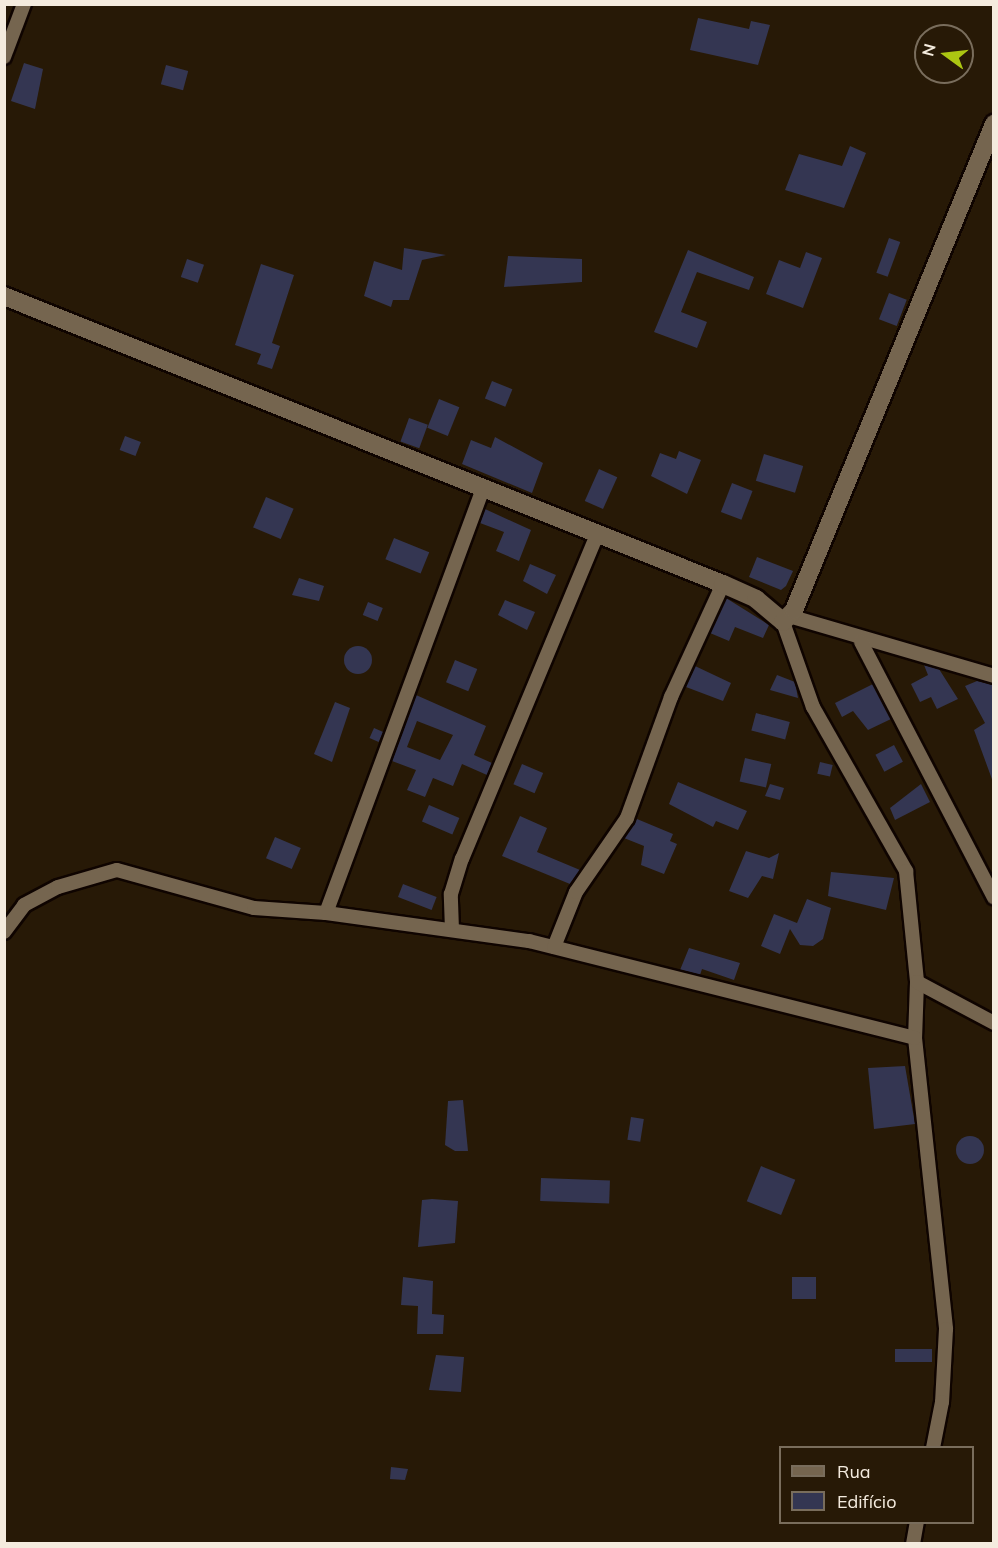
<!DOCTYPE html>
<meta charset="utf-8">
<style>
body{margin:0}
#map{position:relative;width:998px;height:1548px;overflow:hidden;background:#271906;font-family:Mulish,sans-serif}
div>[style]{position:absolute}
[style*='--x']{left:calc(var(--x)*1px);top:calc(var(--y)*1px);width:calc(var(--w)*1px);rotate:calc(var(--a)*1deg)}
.building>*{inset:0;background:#343652;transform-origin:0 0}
.round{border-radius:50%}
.roads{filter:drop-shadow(2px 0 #0f0400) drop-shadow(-2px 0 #0f0400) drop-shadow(0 2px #0f0400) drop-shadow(0 -2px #0f0400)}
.minor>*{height:14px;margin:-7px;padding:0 7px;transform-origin:7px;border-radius:7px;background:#75654f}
.tertiary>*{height:18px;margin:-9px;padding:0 9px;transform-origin:9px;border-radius:9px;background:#75654f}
span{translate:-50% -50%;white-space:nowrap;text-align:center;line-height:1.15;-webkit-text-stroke:6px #271906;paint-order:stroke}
.frame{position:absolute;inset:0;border:6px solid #f4ebde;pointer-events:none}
.legend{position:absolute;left:779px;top:1446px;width:195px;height:78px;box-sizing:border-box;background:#271906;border:2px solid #796d5c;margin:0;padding:8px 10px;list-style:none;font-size:18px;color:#f4ebde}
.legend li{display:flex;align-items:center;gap:12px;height:30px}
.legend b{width:30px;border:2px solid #796d5c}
.north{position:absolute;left:914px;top:24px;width:60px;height:60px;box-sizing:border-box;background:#271906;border:2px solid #796d5c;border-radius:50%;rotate:285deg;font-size:16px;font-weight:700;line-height:24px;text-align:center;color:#f4ebde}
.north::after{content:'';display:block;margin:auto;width:21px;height:27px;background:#acc612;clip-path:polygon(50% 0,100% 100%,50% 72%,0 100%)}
</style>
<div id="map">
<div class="building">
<i style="clip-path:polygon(698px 18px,749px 29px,751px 21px,770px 25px,758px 65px,690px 50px)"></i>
<i style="clip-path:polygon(24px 63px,43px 69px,35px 109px,11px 101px)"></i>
<i style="left:166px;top:65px;width:23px;height:20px;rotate:15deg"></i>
<i style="clip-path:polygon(850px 146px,866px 153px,844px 208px,785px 190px,799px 154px,842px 166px)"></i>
<i style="left:889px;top:238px;width:12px;height:37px;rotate:20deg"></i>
<i style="clip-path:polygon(404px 248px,446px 255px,422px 260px,409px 300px,393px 300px,391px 307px,364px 296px,374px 261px,402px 270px)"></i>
<i style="clip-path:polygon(688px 250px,754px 277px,749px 290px,697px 272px,681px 312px,707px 322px,697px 348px,654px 332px)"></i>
<i style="clip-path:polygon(806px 252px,822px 258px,803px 308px,766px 294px,779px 260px,800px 268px)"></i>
<i style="clip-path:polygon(508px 256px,582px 259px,582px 282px,504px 287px)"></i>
<i style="left:187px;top:259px;width:18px;height:19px;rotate:19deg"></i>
<i style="clip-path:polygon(261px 264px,294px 275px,272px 343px,280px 346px,272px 369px,257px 364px,261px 354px,235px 345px)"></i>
<i style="left:889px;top:293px;width:19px;height:28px;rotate:21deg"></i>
<i style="left:492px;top:381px;width:22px;height:19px;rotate:22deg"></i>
<i style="left:439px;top:399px;width:22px;height:31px;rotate:22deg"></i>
<i style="left:409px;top:418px;width:20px;height:25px;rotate:20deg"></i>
<i style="left:125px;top:436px;width:17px;height:15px;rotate:21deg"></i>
<i style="clip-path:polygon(495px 437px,543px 463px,532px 493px,462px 464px,471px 440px,491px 448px)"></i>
<i style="clip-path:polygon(679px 451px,701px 460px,687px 494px,651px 476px,660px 453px,676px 459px)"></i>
<i style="left:764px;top:454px;width:41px;height:28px;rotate:17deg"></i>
<i style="left:599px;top:469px;width:20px;height:35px;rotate:24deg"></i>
<i style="left:732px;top:483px;width:22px;height:31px;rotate:21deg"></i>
<i style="left:266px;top:497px;width:30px;height:33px;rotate:23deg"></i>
<i style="clip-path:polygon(485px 509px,531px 530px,519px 561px,496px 551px,504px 532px,480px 523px)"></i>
<i style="left:394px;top:538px;width:38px;height:23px;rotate:22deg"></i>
<i style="clip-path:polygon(757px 557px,793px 571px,786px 586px,781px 590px,749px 577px)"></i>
<i style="clip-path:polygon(530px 564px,556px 575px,547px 594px,523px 581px)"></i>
<i style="clip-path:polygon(299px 578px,324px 586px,319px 601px,292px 595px)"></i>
<i style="clip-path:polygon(726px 598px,769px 625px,763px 638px,735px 627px,729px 641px,710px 633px)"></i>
<i style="clip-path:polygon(505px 600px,535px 612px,527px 630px,498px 615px)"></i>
<i style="left:368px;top:602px;width:16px;height:14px;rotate:22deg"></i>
<i class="round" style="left:344px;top:646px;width:28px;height:28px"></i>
<i style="left:455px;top:660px;width:24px;height:24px;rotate:22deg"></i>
<i style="clip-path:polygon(924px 665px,939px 669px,958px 699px,937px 709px,931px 697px,920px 702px,911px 684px,928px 675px)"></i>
<i style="clip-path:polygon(695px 666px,731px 683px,723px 701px,686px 687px)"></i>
<i style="clip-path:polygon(777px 675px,795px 682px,798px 698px,770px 690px)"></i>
<i style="clip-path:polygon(977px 681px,993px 685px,993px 782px,974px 730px,985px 723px,965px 686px)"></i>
<i style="clip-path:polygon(873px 684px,891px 719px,868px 730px,853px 711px,842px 717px,835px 703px)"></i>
<i style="clip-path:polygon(evenodd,416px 695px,486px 726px,474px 755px,492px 763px,487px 775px,462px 764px,453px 786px,433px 778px,425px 797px,407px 790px,416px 770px,392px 761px,416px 695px,417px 721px,453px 735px,440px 760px,407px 747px,417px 721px)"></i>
<i style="clip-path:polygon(335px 702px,350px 708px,332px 762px,314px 754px)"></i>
<i style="left:756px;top:713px;width:35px;height:18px;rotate:15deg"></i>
<i style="left:374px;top:728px;width:10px;height:11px;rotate:24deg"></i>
<i style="left:894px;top:745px;width:19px;height:21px;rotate:62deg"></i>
<i style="left:745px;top:758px;width:27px;height:24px;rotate:13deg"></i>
<i style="left:820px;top:762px;width:13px;height:12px;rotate:13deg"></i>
<i style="left:522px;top:764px;width:23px;height:22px;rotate:23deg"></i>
<i style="clip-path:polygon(678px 782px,747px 811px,738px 830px,716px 821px,713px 827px,669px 804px)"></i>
<i style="clip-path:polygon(770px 784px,784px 788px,780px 800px,765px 796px)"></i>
<i style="clip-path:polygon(921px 784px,930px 802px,895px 820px,890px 808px)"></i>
<i style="left:429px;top:805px;width:33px;height:18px;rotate:23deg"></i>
<i style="clip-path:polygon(520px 816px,547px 828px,537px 852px,580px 870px,570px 884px,502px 856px)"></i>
<i style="clip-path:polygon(637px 819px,673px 834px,670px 841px,677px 844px,664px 874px,641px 865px,644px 846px,624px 838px)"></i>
<i style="left:275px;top:837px;width:28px;height:23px;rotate:23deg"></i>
<i style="clip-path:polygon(746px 851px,769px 858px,779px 853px,773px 879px,762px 876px,748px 898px,729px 891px)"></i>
<i style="clip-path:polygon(831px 872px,894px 878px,886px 910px,828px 896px)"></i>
<i style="left:403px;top:884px;width:36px;height:14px;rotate:21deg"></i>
<i style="clip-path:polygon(807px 899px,831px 908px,823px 939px,813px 946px,800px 945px,790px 929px,780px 954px,761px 946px,774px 914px,797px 923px)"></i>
<i style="clip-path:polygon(689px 948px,740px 963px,734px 980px,702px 969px,700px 975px,680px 970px)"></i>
<i style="clip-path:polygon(905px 1066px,915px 1124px,874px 1129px,868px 1068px)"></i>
<i style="clip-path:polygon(463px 1100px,468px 1151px,455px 1151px,445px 1145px,448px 1101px)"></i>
<i style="left:631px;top:1117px;width:13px;height:23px;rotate:9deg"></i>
<i class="round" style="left:956px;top:1136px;width:28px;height:28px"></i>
<i style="left:761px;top:1166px;width:37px;height:38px;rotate:22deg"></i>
<i style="left:541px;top:1178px;width:69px;height:23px;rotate:2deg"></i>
<i style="clip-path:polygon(432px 1199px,458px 1201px,455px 1243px,418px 1247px,422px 1200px)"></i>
<i style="clip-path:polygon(403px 1277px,433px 1281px,432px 1314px,444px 1315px,443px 1334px,417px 1334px,418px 1306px,401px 1305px)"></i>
<i style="left:792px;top:1277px;width:24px;height:22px"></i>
<i style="left:932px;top:1349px;width:13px;height:37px;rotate:90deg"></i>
<i style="clip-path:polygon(436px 1355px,464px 1357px,461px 1392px,429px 1390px)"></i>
<i style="clip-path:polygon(391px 1467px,408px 1469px,405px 1480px,390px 1479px)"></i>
</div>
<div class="roads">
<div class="minor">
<i style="--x:4;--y:57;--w:57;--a:-69.3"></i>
<i style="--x:789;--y:616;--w:214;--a:16.3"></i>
<i style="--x:783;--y:622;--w:90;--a:70.6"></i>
<i style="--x:813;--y:707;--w:189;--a:60.4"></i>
<i style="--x:906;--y:871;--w:112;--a:84.3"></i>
<i style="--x:917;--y:982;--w:56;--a:92"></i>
<i style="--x:915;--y:1038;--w:293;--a:83.9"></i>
<i style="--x:946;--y:1329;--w:73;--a:93.1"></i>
<i style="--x:942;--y:1402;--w:47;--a:101.1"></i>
<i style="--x:861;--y:642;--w:288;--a:62.5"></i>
<i style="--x:326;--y:913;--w:453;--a:-69.7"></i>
<i style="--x:452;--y:930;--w:36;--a:-92"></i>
<i style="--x:451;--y:894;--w:37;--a:-73"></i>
<i style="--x:462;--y:859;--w:352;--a:-67.4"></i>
<i style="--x:4;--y:932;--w:34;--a:-53"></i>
<i style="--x:24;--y:905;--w:38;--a:-28"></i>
<i style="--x:58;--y:887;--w:61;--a:-16.1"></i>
<i style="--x:117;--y:870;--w:142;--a:15.5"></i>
<i style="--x:254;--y:908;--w:72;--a:4"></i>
<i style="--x:326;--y:913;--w:205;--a:7.9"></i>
<i style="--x:529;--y:941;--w:398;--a:14.1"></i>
<i style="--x:554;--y:947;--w:59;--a:-68.2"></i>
<i style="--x:576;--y:892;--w:90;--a:-55.4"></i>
<i style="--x:627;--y:818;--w:129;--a:-70"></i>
<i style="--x:671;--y:697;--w:124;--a:-65.3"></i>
<i style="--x:917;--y:982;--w:87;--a:28"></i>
<i style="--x:913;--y:1544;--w:22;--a:-80"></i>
</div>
<div class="tertiary">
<i style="--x:4;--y:296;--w:775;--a:21.83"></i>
<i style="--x:723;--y:584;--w:36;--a:24"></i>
<i style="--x:756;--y:599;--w:35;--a:40"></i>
<i style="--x:783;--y:622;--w:16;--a:-47"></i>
<i style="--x:794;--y:610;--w:526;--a:-67.63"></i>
</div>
</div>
<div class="frame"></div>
<ul class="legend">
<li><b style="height:8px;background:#75654f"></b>Rua</li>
<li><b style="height:16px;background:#343652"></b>Edifício</li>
</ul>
<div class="north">N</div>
</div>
